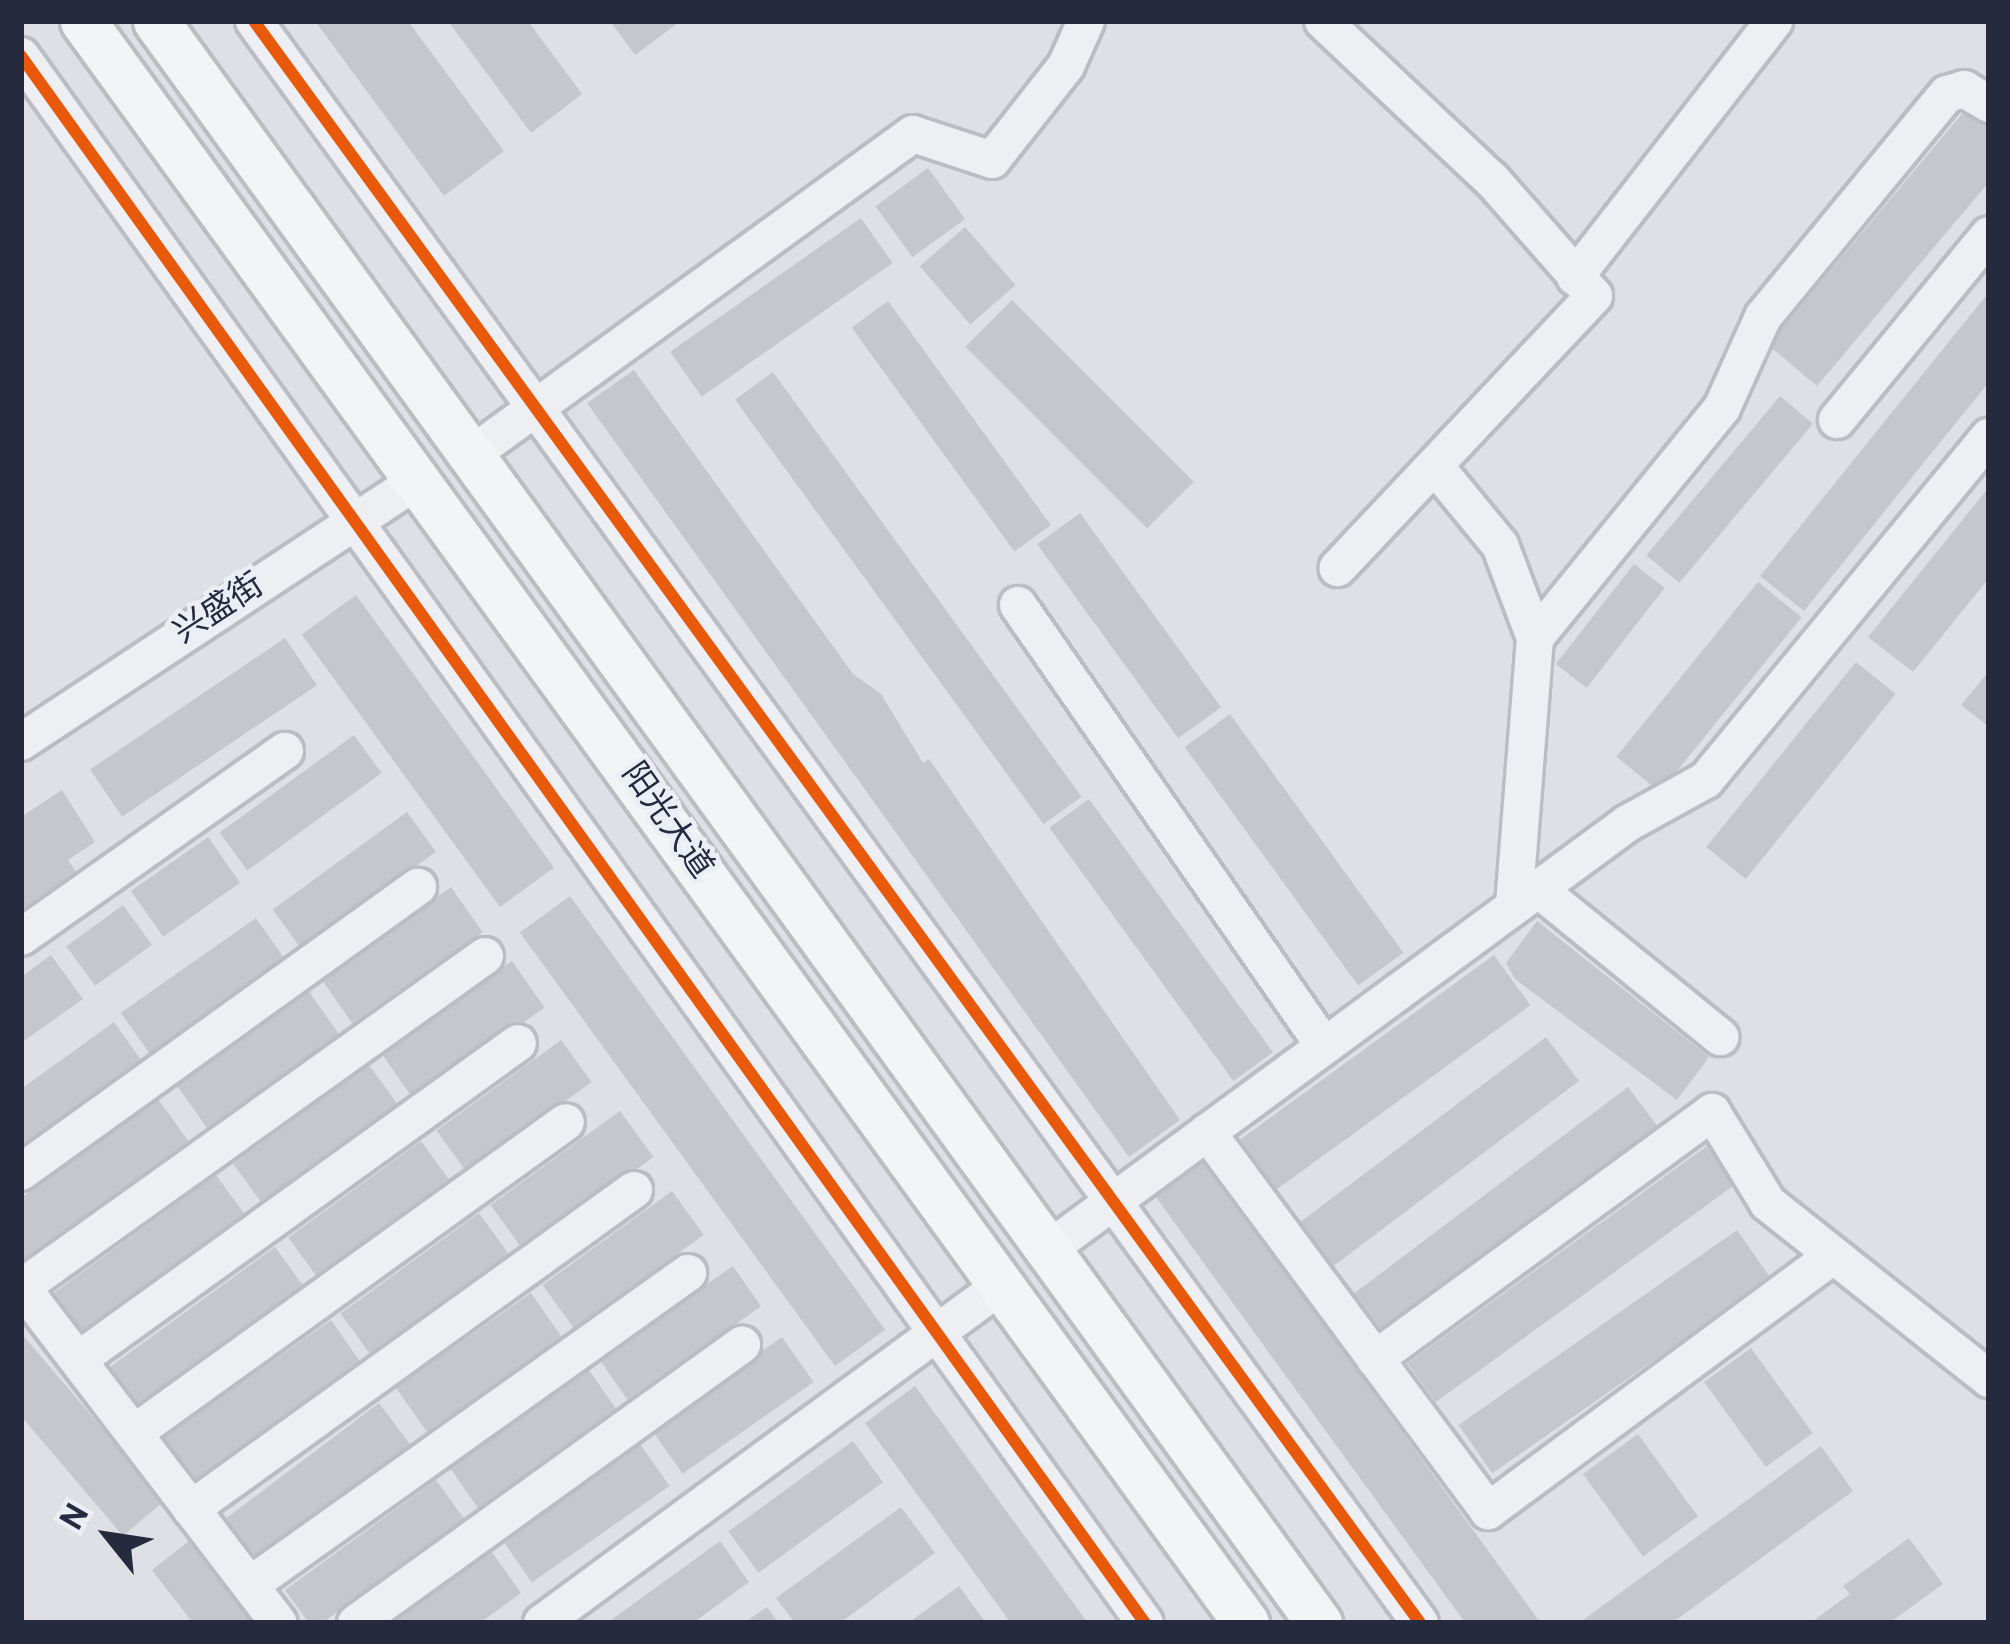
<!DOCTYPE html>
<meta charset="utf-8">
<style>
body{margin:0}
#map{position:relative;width:2010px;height:1644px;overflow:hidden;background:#dfe0e5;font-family:Overpass,"Noto Sans SC",sans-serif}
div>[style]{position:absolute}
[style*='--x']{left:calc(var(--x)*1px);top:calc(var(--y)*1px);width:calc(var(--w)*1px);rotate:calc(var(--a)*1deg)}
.building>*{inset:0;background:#c6c7cd;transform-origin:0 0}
.roads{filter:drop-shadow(3px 0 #bcbdc3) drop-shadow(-3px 0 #bcbdc3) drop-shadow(0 3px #bcbdc3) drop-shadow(0 -3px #bcbdc3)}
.minor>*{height:36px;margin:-18px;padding:0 18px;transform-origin:18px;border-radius:18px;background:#eeeff2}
.major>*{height:45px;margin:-22.5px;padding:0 22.5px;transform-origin:22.5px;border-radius:22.5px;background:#f3f4f5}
.cycleway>*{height:12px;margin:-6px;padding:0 6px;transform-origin:6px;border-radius:6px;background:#e8590c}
span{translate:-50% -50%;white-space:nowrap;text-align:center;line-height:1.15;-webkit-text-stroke:9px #eceef5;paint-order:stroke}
.street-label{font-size:33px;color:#252a3f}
.frame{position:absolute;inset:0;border:24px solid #252a3f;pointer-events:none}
.north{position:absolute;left:48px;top:1476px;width:120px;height:120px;-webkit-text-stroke:9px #eceef5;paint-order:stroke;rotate:300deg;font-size:33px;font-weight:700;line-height:48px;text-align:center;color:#252a3f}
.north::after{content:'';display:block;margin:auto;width:42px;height:54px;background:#252a3f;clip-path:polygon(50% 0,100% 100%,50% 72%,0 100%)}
</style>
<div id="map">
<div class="building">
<i style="clip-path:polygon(315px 21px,408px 21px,504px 151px,444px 196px)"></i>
<i style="clip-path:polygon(448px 21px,528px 21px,582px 94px,531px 133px)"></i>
<i style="clip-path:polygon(610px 21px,681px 21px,635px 55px)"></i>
<i style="clip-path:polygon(1966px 109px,1989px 128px,1989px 182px,1817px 386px,1768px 345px)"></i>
<i style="left:928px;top:168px;width:63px;height:65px;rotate:54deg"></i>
<i style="left:861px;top:218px;width:55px;height:233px;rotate:55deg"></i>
<i style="left:965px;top:227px;width:77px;height:60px;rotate:49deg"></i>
<i style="clip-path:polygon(1989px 292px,1989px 382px,1804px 611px,1760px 576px)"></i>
<i style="left:1012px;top:300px;width:257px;height:66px;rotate:45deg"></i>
<i style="left:888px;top:301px;width:277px;height:45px;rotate:54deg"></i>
<i style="clip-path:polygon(634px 370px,853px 674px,881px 694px,923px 763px,929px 759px,1180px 1120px,1129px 1157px,587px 403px)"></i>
<i style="left:773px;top:372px;width:525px;height:47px;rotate:54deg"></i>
<i style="left:1780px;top:396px;width:43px;height:208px;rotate:40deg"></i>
<i style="clip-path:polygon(1989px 487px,1989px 578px,1913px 672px,1868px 637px)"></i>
<i style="left:1080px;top:513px;width:240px;height:53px;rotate:54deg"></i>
<i style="left:1634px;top:564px;width:39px;height:127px;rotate:38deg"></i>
<i style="left:1758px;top:582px;width:56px;height:225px;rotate:39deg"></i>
<i style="left:356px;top:595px;width:337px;height:67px;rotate:54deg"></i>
<i style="left:285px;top:638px;width:57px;height:235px;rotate:56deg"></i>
<i style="left:1856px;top:662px;width:51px;height:238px;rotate:39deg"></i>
<i style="clip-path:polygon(1989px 671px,1989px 727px,1961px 705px)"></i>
<i style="left:1230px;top:714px;width:295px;height:56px;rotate:54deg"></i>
<i style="left:354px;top:735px;width:47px;height:166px;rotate:54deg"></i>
<i style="clip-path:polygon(62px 790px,95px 842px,68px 860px,84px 884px,21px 926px,21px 817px)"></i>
<i style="left:1089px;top:799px;width:313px;height:49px;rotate:54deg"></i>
<i style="left:407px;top:812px;width:49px;height:166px;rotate:54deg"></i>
<i style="left:208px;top:837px;width:56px;height:94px;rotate:55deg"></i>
<i style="left:451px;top:887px;width:55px;height:159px;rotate:55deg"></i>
<i style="left:570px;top:896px;width:536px;height:62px;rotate:54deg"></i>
<i style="left:123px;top:905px;width:49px;height:70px;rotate:54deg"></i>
<i style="left:256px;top:918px;width:57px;height:165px;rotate:55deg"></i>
<i style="clip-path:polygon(1537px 921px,1709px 1057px,1677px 1100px,1515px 979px,1506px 963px)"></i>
<i style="clip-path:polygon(51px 955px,83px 999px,21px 1043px,21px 977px)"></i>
<i style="left:1494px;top:955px;width:62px;height:315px;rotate:54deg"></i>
<i style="left:512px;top:961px;width:57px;height:160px;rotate:55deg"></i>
<i style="left:308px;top:990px;width:55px;height:162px;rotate:55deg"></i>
<i style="clip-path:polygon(114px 1022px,146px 1067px,21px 1157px,21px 1089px)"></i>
<i style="left:1546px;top:1037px;width:55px;height:310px;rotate:53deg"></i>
<i style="left:561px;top:1040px;width:52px;height:154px;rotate:54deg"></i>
<i style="left:369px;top:1065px;width:57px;height:168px;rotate:54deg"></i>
<i style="left:1628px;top:1087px;width:49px;height:343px;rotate:53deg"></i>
<i style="clip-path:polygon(158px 1099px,190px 1143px,23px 1264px,21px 1198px)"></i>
<i style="left:620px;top:1111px;width:57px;height:160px;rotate:54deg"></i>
<i style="left:1719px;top:1137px;width:48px;height:385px;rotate:54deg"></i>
<i style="left:421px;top:1141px;width:52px;height:164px;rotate:54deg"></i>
<i style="left:1205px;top:1161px;width:571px;height:61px;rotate:54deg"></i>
<i style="left:216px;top:1175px;width:57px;height:201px;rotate:54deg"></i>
<i style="left:672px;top:1191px;width:54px;height:160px;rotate:54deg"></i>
<i style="left:479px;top:1213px;width:57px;height:171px;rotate:54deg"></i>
<i style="left:1737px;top:1230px;width:59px;height:340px;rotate:55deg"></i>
<i style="left:275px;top:1247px;width:52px;height:208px;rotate:54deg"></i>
<i style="left:733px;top:1266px;width:49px;height:163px;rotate:55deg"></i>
<i style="left:531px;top:1293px;width:54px;height:165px;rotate:55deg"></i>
<i style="left:331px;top:1320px;width:56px;height:211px;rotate:55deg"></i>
<i style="clip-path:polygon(21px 1333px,164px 1501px,123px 1536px,21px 1416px)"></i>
<i style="left:782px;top:1337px;width:55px;height:160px;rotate:55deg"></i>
<i style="left:1751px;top:1348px;width:105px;height:58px;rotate:54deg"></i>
<i style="left:589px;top:1370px;width:49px;height:170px;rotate:55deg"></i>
<i style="clip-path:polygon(915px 1386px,1088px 1623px,1011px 1623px,865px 1423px)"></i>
<i style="left:379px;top:1403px;width:54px;height:196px;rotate:53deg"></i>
<i style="left:1638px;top:1434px;width:102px;height:68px;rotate:54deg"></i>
<i style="left:638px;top:1441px;width:55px;height:168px;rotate:55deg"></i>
<i style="left:853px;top:1441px;width:51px;height:154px;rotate:54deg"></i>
<i style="clip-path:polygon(1821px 1446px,1853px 1491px,1672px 1623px,1579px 1623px)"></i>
<i style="clip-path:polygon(436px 1480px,465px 1520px,322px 1623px,309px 1623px,285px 1590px)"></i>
<i style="clip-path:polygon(901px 1507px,935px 1553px,840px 1623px,795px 1623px,776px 1598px)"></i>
<i style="clip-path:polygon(194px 1537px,260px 1623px,193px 1623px,152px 1570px)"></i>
<i style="clip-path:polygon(1909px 1538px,1943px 1584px,1889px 1623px,1810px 1623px,1850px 1594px,1843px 1586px)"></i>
<i style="clip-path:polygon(720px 1541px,749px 1582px,693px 1623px,607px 1623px)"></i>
<i style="clip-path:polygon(489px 1548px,521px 1593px,480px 1623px,386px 1623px)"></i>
<i style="clip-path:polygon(959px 1586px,986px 1623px,908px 1623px)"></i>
<i style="clip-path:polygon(767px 1607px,779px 1623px,744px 1623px)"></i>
</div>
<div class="roads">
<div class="minor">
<i style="--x:254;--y:21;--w:1981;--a:53.95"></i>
<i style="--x:1323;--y:21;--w:232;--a:43.3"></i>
<i style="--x:1492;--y:180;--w:154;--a:48.7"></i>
<i style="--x:1594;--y:296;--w:374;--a:133.3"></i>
<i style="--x:21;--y:56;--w:1928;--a:54.35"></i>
<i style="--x:1575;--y:277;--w:324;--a:-52.1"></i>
<i style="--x:1837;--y:420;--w:239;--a:-50.6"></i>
<i style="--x:472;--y:454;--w:545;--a:-35.97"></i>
<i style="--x:913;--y:134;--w:83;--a:18.2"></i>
<i style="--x:992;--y:160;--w:120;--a:-51.8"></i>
<i style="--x:1066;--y:66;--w:49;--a:-66"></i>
<i style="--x:1435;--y:466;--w:102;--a:50.6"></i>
<i style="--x:1500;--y:545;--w:99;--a:69.4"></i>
<i style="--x:1535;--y:638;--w:269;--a:94.5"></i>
<i style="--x:1018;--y:605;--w:537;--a:55.24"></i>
<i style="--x:1535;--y:638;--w:296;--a:-50.9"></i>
<i style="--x:1722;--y:408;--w:100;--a:-65.7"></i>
<i style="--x:1763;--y:317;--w:289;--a:-50.5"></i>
<i style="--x:1947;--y:94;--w:18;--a:-16"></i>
<i style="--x:1964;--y:89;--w:29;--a:31"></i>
<i style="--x:21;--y:742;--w:476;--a:-33.4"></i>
<i style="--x:1538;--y:889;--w:235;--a:39.1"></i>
<i style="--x:21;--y:937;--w:323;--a:-35.2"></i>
<i style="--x:1207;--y:1132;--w:472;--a:53.4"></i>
<i style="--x:1488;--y:1511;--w:427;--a:-36.5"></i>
<i style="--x:21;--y:1172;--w:489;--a:-35.7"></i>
<i style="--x:1046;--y:1251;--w:722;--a:-36.33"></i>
<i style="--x:1628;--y:823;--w:89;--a:-28.9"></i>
<i style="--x:1706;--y:780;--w:445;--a:-50.5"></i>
<i style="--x:21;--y:1286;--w:424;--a:52.6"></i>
<i style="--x:22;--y:1287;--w:569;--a:-35.56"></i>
<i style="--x:1375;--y:1359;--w:418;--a:-36.2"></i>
<i style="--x:1712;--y:1112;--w:107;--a:58.4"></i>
<i style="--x:1768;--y:1203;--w:283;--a:38.5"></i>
<i style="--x:78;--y:1360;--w:542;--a:-35.77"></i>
<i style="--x:134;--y:1433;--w:532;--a:-35.75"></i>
<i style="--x:191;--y:1509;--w:546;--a:-35.76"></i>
<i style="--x:250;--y:1585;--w:538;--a:-35.46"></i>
<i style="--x:356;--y:1623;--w:476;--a:-35.8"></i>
<i style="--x:542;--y:1623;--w:567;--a:-36.32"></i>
</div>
<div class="major">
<i style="--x:83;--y:21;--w:1980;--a:54.02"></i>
<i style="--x:156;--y:21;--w:1980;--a:54.02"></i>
</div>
</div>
<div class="cycleway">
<i style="--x:254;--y:21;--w:1981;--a:53.95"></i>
<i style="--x:21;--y:56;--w:1928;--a:54.35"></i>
</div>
<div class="street-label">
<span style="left:220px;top:611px;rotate:-33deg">兴盛街</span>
<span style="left:665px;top:822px;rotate:55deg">阳光大道</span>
</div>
<div class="frame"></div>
<div class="north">N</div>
</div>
